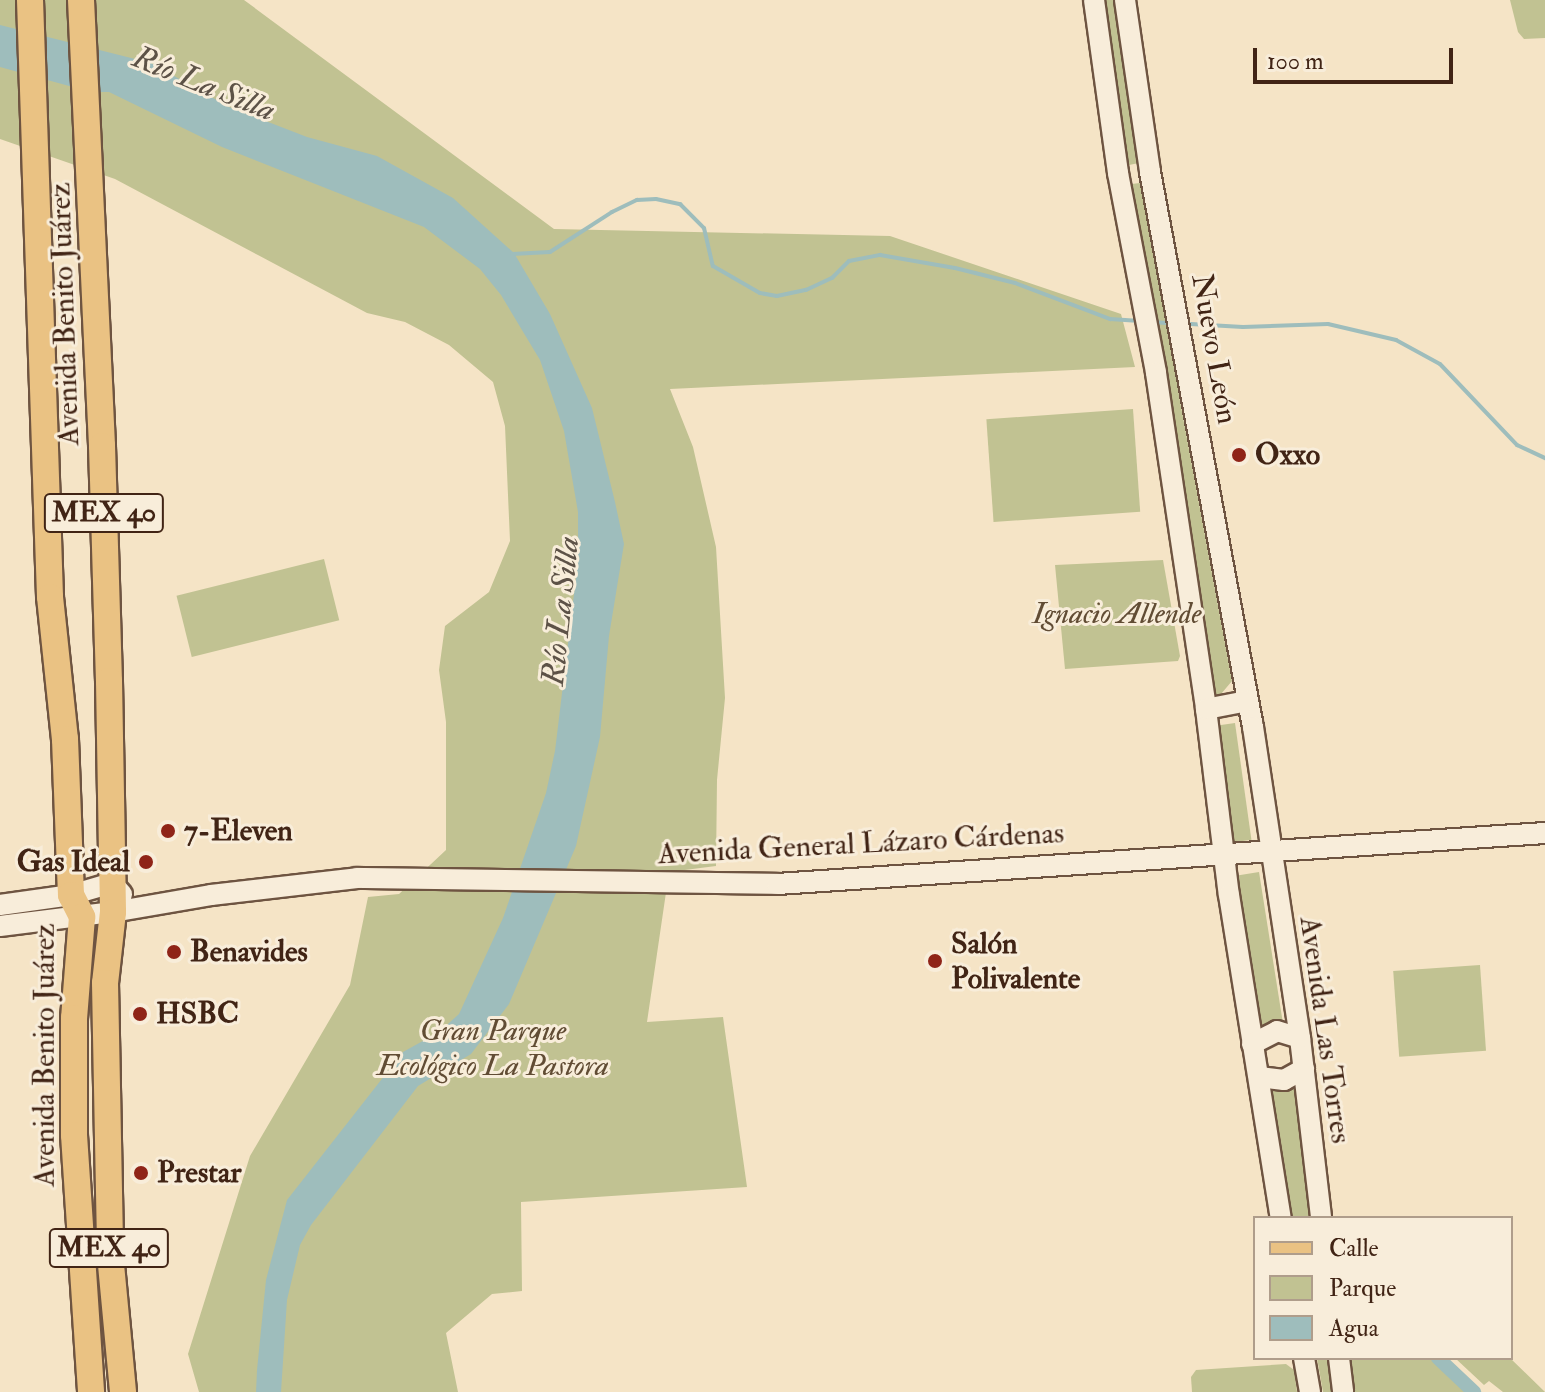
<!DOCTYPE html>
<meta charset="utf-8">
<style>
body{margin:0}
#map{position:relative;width:1545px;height:1392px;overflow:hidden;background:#f5e4c6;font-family:"IM FELL Double Pica",serif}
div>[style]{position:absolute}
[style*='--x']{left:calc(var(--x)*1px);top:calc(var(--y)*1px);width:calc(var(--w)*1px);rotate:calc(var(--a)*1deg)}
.green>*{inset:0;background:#c1c292;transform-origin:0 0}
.water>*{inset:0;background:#9ebdbc}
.stream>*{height:4px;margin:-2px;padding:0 2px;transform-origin:2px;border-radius:2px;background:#9ebdbc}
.canal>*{height:14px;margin:-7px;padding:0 7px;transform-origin:7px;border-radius:7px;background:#9ebdbc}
.roads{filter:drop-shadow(2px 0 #6e5441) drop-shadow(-2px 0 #6e5441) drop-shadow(0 2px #6e5441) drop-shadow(0 -2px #6e5441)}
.tertiary>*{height:20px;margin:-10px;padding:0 10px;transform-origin:10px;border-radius:10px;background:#f8edda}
.primary>*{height:26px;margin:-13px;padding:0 13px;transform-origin:13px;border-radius:13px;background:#eac283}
.dots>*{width:22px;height:22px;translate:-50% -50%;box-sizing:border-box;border:4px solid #f8edda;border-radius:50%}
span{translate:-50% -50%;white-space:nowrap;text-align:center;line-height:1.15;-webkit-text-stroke:6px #f8edda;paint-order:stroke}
.shield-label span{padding:2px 6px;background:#f8edda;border:2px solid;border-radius:6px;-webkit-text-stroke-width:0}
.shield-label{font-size:28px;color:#412415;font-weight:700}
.street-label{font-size:30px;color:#412415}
.poi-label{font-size:30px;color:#412415;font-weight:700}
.left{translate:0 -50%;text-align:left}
.right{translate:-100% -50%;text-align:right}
.park-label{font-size:30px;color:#614c34;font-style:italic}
.water-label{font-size:32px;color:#5d5247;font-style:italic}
.legend{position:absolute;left:1253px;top:1216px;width:260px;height:144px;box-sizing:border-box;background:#f8edda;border:2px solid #af9d8b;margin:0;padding:10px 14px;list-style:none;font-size:24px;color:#412415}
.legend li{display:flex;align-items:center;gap:16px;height:40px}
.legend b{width:40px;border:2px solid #af9d8b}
.scale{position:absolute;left:1253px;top:48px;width:200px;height:36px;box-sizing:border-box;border:4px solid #412415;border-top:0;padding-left:10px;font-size:24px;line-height:28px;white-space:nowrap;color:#412415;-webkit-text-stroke:6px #f8edda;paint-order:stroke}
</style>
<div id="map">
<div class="green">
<i style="clip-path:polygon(0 0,244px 0,554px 229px,890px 236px,1121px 314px,1135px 367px,670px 389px,693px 447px,716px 547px,725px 698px,717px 780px,716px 866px,669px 872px,647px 1022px,723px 1017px,747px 1187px,521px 1202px,522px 1291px,492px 1294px,446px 1333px,458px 1392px,199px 1392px,188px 1354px,250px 1156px,350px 985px,368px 897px,399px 894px,446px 850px,446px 722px,439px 670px,445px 626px,489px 592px,510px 541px,505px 426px,493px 382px,449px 345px,405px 322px,367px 313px,115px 179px,0 139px)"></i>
<i style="clip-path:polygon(1103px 0,1115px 0,1139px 163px,1129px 165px)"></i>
<i style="clip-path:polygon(1510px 0,1545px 0,1545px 38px,1524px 39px,1518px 32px)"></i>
<i style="clip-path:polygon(1147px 182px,1180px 401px,1232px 681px,1221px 694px,1208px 694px,1184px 556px,1132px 184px)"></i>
<i style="left:1133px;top:409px;width:103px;height:147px;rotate:86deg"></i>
<i style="left:324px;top:559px;width:63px;height:152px;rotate:76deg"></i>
<i style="clip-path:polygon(1163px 560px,1180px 656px,1178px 661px,1065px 669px,1055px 565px)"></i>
<i style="left:1235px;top:723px;width:118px;height:23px;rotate:82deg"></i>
<i style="left:1259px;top:872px;width:156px;height:25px;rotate:81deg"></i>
<i style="left:1480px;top:965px;width:86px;height:87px;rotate:86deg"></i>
<i style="clip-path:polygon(1297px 1084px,1311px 1218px,1291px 1218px,1269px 1086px)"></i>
<i style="clip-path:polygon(1317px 1358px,1332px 1358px,1336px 1392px,1323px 1392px)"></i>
<i style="clip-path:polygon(1348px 1358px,1435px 1358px,1472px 1392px,1352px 1392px)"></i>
<i style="clip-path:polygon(1455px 1358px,1510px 1358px,1545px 1392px,1503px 1392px,1489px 1381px,1484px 1385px)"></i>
<i style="clip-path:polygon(1286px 1364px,1294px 1370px,1297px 1392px,1192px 1392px,1191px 1377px,1196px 1370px)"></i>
</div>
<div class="water">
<i style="clip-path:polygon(0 25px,151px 63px,229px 107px,307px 137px,377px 156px,453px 198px,514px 253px,550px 314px,592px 408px,615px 502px,624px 544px,609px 636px,600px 737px,576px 846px,509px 1004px,471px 1054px,418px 1086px,311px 1225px,300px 1245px,287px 1300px,281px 1392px,256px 1392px,257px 1370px,266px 1280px,287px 1200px,403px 1052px,439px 1032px,459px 1014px,503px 918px,546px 793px,555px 751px,578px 561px,578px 512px,564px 431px,540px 360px,501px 295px,480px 269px,424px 227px,222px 147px,109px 92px,91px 92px,0 67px)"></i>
</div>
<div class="stream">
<i style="--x:512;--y:254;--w:38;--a:-3"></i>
<i style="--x:550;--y:252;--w:74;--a:-32.8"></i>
<i style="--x:612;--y:212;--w:28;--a:-26"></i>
<i style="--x:637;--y:200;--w:19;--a:-3"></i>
<i style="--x:656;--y:199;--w:25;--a:12"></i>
<i style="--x:680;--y:204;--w:34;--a:45"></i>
<i style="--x:704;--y:228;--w:39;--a:77"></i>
<i style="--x:713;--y:266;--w:54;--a:29.9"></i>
<i style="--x:760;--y:293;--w:17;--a:10"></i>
<i style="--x:777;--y:296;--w:30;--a:-12"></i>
<i style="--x:806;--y:290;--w:29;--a:-25"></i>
<i style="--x:832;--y:278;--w:24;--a:-45"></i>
<i style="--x:849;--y:261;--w:32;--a:-11"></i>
<i style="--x:880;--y:255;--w:76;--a:9.8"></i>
<i style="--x:955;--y:268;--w:62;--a:14"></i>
<i style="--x:1015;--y:283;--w:102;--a:20.8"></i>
<i style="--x:1110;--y:319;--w:30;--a:4"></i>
<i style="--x:1153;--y:322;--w:13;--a:4"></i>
<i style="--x:1191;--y:324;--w:52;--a:3.3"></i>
<i style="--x:1243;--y:327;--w:85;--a:-2"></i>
<i style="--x:1328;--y:324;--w:70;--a:13.2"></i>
<i style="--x:1396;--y:340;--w:50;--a:28.6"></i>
<i style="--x:1440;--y:364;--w:112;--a:46.5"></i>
<i style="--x:1517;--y:445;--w:31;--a:25"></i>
</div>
<div class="canal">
<i style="--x:1438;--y:1358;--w:50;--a:43.4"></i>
</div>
<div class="roads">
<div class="tertiary">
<i style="--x:1094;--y:0;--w:175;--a:82.1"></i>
<i style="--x:1118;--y:173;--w:204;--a:79.2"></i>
<i style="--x:1156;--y:373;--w:340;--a:81.5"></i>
<i style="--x:1206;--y:709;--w:187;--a:83"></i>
<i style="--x:1229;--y:895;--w:327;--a:80.9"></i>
<i style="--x:1125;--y:0;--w:174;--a:81.7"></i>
<i style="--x:1150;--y:172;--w:564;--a:79.49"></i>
<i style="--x:1253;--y:727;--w:315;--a:81.4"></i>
<i style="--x:1300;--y:1038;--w:181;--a:83.3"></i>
<i style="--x:1206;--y:709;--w:42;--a:-11"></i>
<i style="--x:0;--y:905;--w:72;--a:-8"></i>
<i style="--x:71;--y:895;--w:43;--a:-16.3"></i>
<i style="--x:112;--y:883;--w:15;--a:48"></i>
<i style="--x:0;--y:926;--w:114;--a:-7.1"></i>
<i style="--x:113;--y:912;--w:99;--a:-9.8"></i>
<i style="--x:211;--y:895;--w:147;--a:-6.6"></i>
<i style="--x:357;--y:878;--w:420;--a:0.8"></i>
<i style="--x:777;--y:884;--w:770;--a:-3.8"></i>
<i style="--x:1252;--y:1044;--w:28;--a:-27"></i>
<i style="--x:1277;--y:1031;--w:24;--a:17"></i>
<i style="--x:1259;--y:1077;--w:25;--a:7"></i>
<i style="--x:1284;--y:1080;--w:23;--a:-29"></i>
<i style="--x:1304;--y:1358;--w:35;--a:80"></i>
<i style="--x:1339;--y:1358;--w:34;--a:83"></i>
</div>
<div class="primary">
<i style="--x:30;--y:0;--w:597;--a:88.08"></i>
<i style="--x:50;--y:597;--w:143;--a:84"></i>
<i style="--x:65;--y:739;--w:156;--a:87.8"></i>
<i style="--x:71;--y:895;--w:25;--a:63"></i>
<i style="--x:82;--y:917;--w:101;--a:94.5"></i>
<i style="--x:74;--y:1018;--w:117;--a:90"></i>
<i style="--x:74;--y:1135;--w:258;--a:86.2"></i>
<i style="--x:81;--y:0;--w:446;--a:87.3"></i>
<i style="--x:102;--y:446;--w:235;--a:88.3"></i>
<i style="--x:109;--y:681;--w:231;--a:89"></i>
<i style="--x:113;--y:912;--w:71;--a:96.4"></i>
<i style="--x:105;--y:983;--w:271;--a:88.9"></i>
<i style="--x:110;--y:1254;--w:139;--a:84.6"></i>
</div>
</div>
<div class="dots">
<i style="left:1239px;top:455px;background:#8f2418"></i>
<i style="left:168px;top:831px;background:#8f2418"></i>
<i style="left:146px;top:862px;background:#8f2418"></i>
<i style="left:174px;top:952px;background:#8f2418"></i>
<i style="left:935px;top:961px;background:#8f2418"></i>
<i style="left:140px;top:1014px;background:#8f2418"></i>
<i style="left:141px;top:1173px;background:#8f2418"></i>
</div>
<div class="shield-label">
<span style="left:104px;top:513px">MEX 40</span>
<span style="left:109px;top:1248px">MEX 40</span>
</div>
<div class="street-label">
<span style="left:65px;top:314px;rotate:-92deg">Avenida Benito Juárez</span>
<span style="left:1214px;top:349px;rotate:80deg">Nuevo León</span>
<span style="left:861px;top:844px;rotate:-3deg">Avenida General Lázaro Cárdenas</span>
<span style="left:1325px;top:1030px;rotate:82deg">Avenida Las Torres</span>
<span style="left:45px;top:1055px;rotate:-90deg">Avenida Benito Juárez</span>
</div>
<div class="poi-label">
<span class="left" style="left:1255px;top:455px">Oxxo</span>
<span class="left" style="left:184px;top:831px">7-Eleven</span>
<span class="right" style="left:130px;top:862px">Gas Ideal</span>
<span class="left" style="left:951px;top:961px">Salón<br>Polivalente</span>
<span class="left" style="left:190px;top:952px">Benavides</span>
<span class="left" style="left:156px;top:1014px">HSBC</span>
<span class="left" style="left:157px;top:1173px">Prestar</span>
</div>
<div class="park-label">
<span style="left:1117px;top:614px">Ignacio Allende</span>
<span style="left:493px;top:1048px">Gran Parque<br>Ecológico La Pastora</span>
</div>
<div class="water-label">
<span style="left:204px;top:84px;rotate:22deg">Río La Silla</span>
<span style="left:561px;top:611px;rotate:-84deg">Río La Silla</span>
</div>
<ul class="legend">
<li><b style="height:10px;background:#eac283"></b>Calle</li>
<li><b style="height:22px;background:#c1c292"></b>Parque</li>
<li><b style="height:22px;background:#9ebdbc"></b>Agua</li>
</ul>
<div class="scale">100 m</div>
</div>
